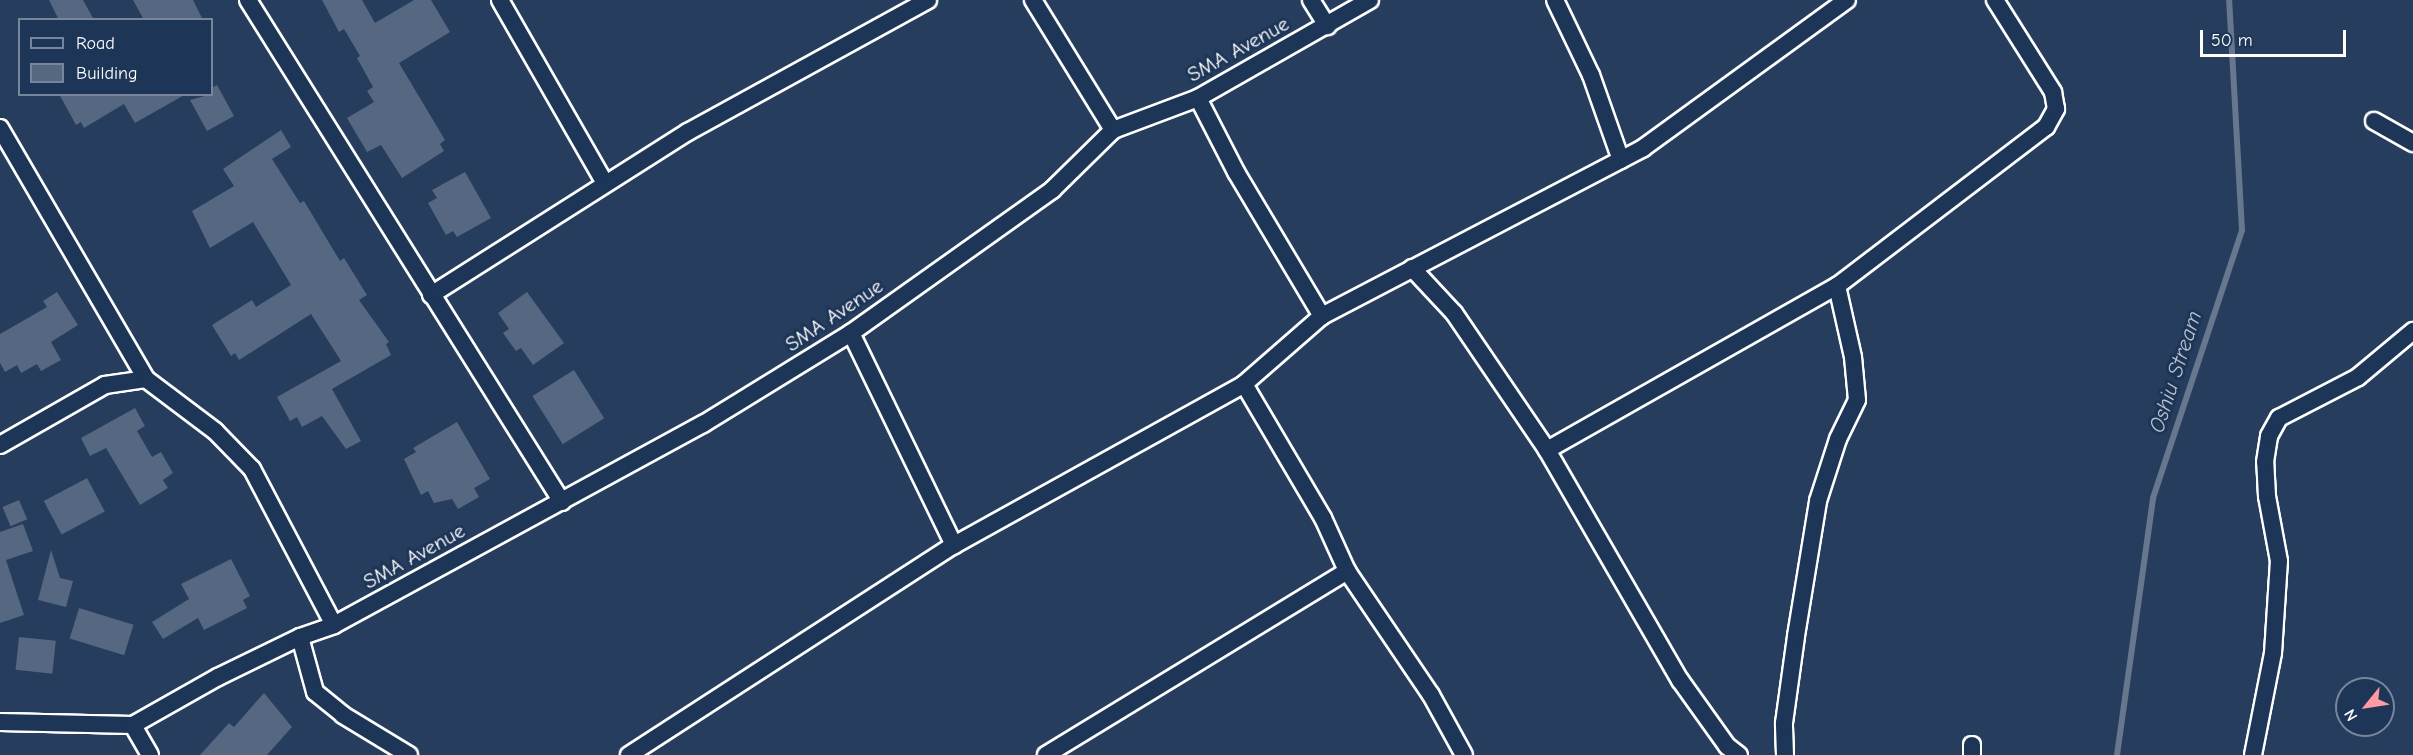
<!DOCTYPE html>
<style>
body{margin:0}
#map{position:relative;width:2413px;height:755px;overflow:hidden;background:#263d5e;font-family:"Comic Neue",sans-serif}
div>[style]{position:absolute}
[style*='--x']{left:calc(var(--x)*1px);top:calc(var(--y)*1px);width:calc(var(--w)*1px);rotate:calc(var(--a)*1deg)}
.stream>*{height:6px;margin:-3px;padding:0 3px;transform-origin:3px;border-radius:3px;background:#67788e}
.building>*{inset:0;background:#556781;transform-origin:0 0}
.roads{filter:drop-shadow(2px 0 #fff) drop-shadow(-2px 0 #fff) drop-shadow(0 2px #fff) drop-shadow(0 -2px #fff)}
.minor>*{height:16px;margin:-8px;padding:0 8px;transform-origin:8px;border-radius:8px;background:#1d3557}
span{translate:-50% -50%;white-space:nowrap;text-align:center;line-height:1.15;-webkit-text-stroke:6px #1d3557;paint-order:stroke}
.street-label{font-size:21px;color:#fff}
.water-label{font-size:22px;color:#bbc2cc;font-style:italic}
.legend{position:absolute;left:18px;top:18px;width:195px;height:78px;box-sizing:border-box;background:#1d3557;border:2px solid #77869a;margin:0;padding:8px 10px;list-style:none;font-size:18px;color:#fff}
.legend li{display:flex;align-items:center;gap:12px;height:30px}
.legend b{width:30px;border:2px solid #77869a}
.north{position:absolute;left:2335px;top:677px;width:60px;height:60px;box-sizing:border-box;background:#1d3557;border:2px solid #77869a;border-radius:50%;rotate:240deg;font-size:16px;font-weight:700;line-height:24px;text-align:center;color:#fff}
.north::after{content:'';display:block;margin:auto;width:21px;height:27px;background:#ff9aa2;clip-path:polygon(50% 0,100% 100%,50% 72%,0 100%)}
.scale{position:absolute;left:2200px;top:30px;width:146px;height:27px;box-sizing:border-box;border:3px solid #fff;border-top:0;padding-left:8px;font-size:18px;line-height:21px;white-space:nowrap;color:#fff;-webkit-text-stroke:4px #1d3557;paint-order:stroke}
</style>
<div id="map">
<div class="stream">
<i style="--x:2117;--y:755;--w:260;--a:-82"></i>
<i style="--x:2153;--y:498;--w:282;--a:-71.6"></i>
<i style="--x:2242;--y:230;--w:230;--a:-93.2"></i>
</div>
<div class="building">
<i style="clip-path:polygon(49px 0,83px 0,94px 20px,59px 20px)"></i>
<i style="clip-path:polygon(133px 0,193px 0,203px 20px,144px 20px)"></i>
<i style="clip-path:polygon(322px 0,362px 0,375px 23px,414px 0,431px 0,450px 32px,399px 63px,445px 140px,440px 144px,444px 151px,402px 178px,381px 145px,367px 152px,347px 118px,374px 102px,367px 91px,373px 87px,357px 58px,360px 56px,344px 29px,339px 32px)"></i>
<i style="clip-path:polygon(217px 85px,234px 116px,207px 131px,190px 100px,212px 94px,212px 88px)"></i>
<i style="clip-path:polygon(59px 94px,186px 94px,135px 123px,124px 104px,84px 128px,81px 122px,76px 125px)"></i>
<i style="clip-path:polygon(281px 130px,291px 147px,272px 159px,300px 203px,304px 201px,340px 261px,344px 258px,367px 295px,359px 300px,389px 342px,386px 344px,391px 355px,332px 389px,361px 441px,346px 449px,322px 416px,302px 427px,297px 417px,290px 421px,277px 397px,341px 361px,311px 314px,239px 360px,235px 353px,231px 356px,212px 325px,252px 300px,256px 307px,291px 285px,253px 222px,210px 248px,192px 211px,234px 186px,223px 169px)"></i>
<i style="clip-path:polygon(465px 172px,491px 218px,457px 237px,453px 231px,446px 235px,428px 203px,437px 198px,432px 190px)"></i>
<i style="clip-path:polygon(57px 292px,78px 325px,51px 342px,61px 360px,41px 371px,37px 364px,21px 373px,17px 365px,5px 372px,0 363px,0 334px,47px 307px,43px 301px)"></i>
<i style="clip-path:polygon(527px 292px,564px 343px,533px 365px,521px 348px,516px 351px,503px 333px,509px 329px,498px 313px)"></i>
<i style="left:574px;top:370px;width:57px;height:49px;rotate:58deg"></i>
<i style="clip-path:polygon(135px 408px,145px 426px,137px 431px,152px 457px,161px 452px,173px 473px,163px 480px,168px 488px,140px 505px,106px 448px,90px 456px,81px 438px)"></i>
<i style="clip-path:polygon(457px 422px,490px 479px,474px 488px,479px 497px,458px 509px,452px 499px,434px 503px,428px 491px,421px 495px,404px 459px,416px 452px,413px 448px)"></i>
<i style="left:87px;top:478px;width:38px;height:49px;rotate:62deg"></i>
<i style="left:19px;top:500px;width:21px;height:18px;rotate:67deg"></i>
<i style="clip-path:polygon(23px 524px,33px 551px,6px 560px,24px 615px,0 623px,0 532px)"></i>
<i style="clip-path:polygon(51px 550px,60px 578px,73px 581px,66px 607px,38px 600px)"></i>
<i style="clip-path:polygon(231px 559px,250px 596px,243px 600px,247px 608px,204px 630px,198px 618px,163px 639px,152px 622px,189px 599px,181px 584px)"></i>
<i style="left:79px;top:608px;width:57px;height:32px;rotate:17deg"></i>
<i style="left:19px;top:637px;width:37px;height:33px;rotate:6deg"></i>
<i style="clip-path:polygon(264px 693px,292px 727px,267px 755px,200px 755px,229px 723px,234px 727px)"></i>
</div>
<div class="roads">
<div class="minor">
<i style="--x:248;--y:0;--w:592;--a:57.97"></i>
<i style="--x:500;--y:0;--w:211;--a:60.2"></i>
<i style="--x:1033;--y:0;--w:153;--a:58.4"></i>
<i style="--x:1311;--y:0;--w:31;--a:58"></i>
<i style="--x:1555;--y:0;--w:83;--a:64.4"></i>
<i style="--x:1591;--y:75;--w:90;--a:70.6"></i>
<i style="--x:1198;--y:98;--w:83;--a:62.8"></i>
<i style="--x:1236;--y:172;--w:168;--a:59.2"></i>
<i style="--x:2374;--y:121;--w:45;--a:29.4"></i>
<i style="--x:0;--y:128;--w:290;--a:59.8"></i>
<i style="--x:1412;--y:268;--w:62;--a:47"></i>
<i style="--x:1454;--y:313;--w:166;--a:55.8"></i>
<i style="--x:1547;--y:450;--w:266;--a:60"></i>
<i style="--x:1680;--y:680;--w:81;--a:54.5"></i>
<i style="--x:1727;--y:746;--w:15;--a:37"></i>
<i style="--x:431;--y:295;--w:304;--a:-32.4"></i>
<i style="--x:688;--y:132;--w:274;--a:-28.8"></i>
<i style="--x:851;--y:333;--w:236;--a:64.1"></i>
<i style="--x:1244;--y:384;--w:156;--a:59.5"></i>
<i style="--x:1323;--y:518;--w:58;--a:65.6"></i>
<i style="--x:1347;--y:571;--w:150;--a:55.9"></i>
<i style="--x:1431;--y:695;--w:68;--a:61.2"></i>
<i style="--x:0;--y:445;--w:121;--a:-29.7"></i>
<i style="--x:105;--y:385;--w:41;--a:-8.3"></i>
<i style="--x:146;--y:379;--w:86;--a:37"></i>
<i style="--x:215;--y:431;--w:53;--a:45.8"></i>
<i style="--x:252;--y:469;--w:176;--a:62.3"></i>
<i style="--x:1547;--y:450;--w:333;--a:-29.5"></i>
<i style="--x:1837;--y:286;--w:263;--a:-37.3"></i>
<i style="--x:2046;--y:127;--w:21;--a:-61"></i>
<i style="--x:2056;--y:109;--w:17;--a:-100"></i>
<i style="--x:2053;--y:92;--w:109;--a:-122.2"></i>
<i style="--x:300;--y:637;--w:57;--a:74.7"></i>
<i style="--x:315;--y:692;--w:36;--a:39"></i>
<i style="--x:343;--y:715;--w:77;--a:31.2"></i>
<i style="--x:0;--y:722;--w:133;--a:1.3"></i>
<i style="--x:150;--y:755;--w:34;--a:-120"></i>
<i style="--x:133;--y:725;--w:98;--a:-29.5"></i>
<i style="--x:218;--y:677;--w:91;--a:-26"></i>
<i style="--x:300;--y:637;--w:36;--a:-19"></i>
<i style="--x:334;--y:625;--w:420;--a:-28.6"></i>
<i style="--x:703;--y:424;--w:174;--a:-31.6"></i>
<i style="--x:851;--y:333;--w:247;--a:-35.4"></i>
<i style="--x:1052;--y:190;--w:86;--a:-44.5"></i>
<i style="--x:1113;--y:130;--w:91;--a:-20.6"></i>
<i style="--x:1198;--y:98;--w:198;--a:-29.7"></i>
<i style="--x:629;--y:755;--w:387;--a:-32.9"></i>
<i style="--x:954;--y:545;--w:332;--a:-29"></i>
<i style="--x:1244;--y:384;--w:103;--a:-41.1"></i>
<i style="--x:1322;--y:316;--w:362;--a:-27.6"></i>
<i style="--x:1643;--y:148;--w:252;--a:-36"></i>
<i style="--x:1046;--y:755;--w:353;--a:-31.4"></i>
<i style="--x:1785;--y:755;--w:32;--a:-92"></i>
<i style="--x:1784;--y:723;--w:88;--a:-82.1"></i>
<i style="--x:1796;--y:636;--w:137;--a:-80.7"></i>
<i style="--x:1818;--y:501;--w:65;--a:-72.1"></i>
<i style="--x:1838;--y:439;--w:43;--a:-64"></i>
<i style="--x:1857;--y:400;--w:43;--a:-95.3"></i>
<i style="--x:1853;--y:357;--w:73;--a:-102.7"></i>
<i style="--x:1972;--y:755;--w:10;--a:-90"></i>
<i style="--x:2253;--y:755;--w:104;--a:-78.9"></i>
<i style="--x:2273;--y:653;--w:92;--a:-86.3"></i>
<i style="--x:2279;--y:561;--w:66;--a:-100.5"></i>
<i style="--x:2267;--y:496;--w:34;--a:-93"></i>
<i style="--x:2265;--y:462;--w:26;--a:-81"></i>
<i style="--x:2269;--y:436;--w:21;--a:-61"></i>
<i style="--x:2279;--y:418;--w:89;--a:-27.4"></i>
<i style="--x:2358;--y:377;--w:72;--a:-39.9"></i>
</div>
</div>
<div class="street-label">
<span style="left:1238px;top:49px;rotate:-29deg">SMA Avenue</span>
<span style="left:834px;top:315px;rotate:-34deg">SMA Avenue</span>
<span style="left:414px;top:556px;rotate:-29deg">SMA Avenue</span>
</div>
<div class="water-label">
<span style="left:2176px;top:372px;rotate:-72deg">Oshiu Stream</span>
</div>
<ul class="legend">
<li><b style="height:8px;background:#1d3557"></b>Road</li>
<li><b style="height:16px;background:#556781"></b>Building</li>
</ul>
<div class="north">N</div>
<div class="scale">50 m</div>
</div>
